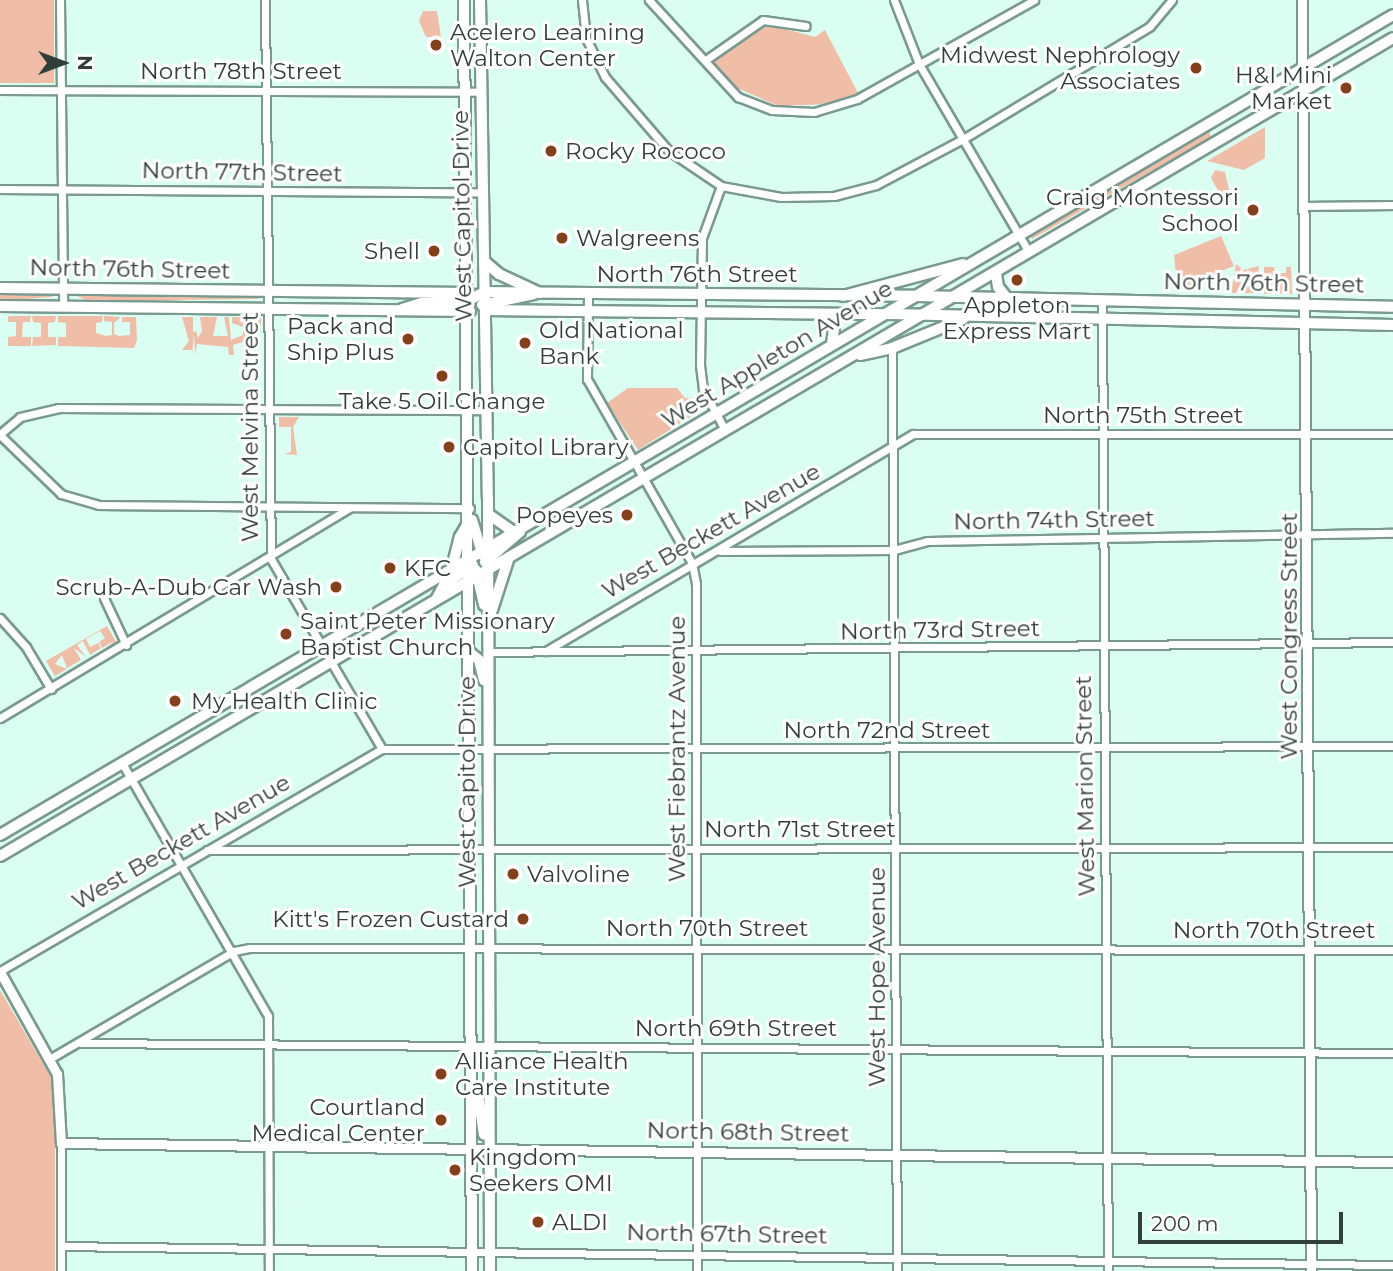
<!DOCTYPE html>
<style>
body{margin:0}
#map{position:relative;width:1393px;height:1271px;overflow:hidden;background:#dbfef2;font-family:Montserrat,sans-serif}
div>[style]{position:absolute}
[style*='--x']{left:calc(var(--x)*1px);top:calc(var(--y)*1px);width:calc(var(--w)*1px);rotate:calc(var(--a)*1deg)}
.green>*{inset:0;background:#f0bea6;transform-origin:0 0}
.roads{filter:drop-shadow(2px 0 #7a9a8f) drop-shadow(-2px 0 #7a9a8f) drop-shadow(0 2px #7a9a8f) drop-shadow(0 -2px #7a9a8f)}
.minor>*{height:7px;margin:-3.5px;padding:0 3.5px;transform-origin:3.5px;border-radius:3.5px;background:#fff}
.tertiary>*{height:9px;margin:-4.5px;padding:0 4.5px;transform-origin:4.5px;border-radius:4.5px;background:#fff}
.secondary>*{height:10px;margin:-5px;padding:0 5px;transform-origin:5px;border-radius:5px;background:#fff}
.primary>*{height:10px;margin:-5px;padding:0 5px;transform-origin:5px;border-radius:5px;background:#fff}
.dots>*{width:19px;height:19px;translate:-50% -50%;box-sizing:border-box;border:4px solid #fff;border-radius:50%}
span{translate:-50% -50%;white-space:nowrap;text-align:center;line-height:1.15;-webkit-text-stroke:6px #fff;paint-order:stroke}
.poi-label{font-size:23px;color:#313f3a}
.left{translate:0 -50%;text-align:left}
.right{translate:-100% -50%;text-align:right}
.street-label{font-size:23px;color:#313f3a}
.north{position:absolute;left:28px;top:28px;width:70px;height:70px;-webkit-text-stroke:5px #fff;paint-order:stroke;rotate:90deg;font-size:19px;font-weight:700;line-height:28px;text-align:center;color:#313f3a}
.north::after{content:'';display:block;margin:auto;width:24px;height:32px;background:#313f3a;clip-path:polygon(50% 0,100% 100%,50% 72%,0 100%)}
.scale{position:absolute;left:1138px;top:1212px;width:205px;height:32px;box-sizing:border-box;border:4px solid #313f3a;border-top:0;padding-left:9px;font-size:21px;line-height:24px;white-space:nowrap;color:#313f3a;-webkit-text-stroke:5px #fff;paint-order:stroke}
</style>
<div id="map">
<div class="green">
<i style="left:0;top:0;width:54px;height:83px"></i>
<i style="clip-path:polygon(423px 11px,437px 11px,441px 37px,426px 37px,419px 21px)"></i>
<i style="clip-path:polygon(770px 25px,815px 37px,825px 30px,858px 93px,828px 104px,778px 106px,735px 87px,714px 63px,737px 41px)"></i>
<i style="clip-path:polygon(1265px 127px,1265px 158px,1244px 170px,1207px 161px)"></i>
<i style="clip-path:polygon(1209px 131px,1211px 137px,1032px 239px,1030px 235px)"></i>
<i style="clip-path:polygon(1215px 170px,1225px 172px,1230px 194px,1221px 196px,1211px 178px)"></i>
<i style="clip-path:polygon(1221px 236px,1234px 266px,1199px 280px,1201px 289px,1177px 289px,1174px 255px)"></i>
<i style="clip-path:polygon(1236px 264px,1243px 270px,1259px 266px,1256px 293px,1231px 293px)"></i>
<i style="clip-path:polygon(1264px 267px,1274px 267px,1275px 273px,1286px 273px,1286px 267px,1291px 267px,1292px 294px,1264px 294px)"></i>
<i style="clip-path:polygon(0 294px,52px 294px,52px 297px,0 301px)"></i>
<i style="clip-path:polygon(75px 295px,253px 296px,260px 299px,88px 301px)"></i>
<i style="clip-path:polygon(8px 316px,31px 316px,30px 322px,23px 322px,22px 337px,31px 337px,31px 346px,8px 346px,8px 337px,16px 336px,16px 322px,8px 322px)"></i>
<i style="clip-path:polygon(32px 316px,56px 316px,55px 322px,48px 323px,48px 337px,56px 337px,56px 345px,32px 346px,33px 337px,41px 337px,41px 323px,33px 322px)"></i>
<i style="clip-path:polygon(58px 316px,103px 316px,102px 322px,96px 323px,96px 333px,106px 336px,112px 335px,112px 322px,104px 321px,104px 316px,121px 317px,114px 323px,114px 334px,119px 336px,130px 335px,130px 322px,122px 322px,122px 317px,136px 317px,137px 340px,134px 348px,58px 346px,58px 337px,66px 337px,66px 323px,58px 322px)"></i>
<i style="clip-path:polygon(182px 317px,193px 317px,193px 332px,196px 331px,198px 338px,202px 331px,200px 317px,217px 317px,213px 336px,228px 336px,224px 317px,229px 317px,231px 340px,243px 335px,243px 327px,232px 323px,232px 317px,261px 318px,261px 334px,259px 325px,247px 325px,243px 355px,243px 342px,233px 345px,234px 355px,229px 355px,228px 347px,197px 344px,195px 355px,194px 334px,192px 355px,192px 350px,182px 350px,189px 341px)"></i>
<i style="clip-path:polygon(628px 388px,677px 388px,685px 398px,698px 399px,703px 409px,638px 450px,607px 403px)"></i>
<i style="clip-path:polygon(279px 417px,299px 417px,293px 427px,297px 455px,284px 454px,291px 452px,291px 427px,279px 427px)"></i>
<i style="clip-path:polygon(107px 626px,117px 643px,104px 651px,114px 641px,102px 648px,99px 642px,105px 638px,100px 631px,86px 639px,90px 647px,98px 643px,101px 648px,90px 655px,83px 641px,77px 645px,86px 657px,74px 648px,81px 660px,67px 668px,62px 655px,55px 664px,67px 669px,55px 676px,46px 661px)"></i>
<i style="clip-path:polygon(0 990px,55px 1084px,55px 1271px,0 1271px)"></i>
</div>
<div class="roads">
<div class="minor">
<i style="--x:60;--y:0;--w:307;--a:89.4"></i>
<i style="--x:265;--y:0;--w:559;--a:89.39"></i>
<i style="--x:271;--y:559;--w:220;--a:59.7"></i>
<i style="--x:582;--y:0;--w:38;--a:84"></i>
<i style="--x:586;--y:38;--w:43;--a:64"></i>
<i style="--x:605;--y:77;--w:96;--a:49.2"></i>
<i style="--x:668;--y:150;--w:64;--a:34.2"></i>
<i style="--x:721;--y:186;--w:55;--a:110.1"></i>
<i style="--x:702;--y:238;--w:127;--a:90.9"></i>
<i style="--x:700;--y:365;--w:24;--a:83"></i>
<i style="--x:703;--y:389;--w:47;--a:61.8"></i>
<i style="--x:649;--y:0;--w:132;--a:47.5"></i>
<i style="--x:738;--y:97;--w:36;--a:21"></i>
<i style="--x:772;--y:110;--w:42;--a:2.7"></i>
<i style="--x:814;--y:112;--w:45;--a:-16.8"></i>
<i style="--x:857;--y:99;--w:203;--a:-29.2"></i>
<i style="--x:894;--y:0;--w:69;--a:68.7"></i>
<i style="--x:919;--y:64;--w:218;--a:59.7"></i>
<i style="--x:707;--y:59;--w:68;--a:-34.9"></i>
<i style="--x:763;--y:20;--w:43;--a:7.9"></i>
<i style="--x:0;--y:90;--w:481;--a:0.2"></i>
<i style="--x:721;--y:186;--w:61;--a:10.4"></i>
<i style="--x:781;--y:197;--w:53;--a:-1.1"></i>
<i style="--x:834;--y:196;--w:43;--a:-14.7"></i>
<i style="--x:876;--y:185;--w:98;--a:-27.9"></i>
<i style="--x:963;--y:139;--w:218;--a:-31.1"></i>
<i style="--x:1150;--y:26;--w:34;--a:-50"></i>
<i style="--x:0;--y:189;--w:483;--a:0.4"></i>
<i style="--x:1304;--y:206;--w:89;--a:-0.6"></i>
<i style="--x:588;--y:295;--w:84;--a:90.7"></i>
<i style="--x:587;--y:379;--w:212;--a:60.3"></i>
<i style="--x:692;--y:563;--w:20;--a:79"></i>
<i style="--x:696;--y:583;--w:688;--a:89.92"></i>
<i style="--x:1102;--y:300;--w:971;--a:89.65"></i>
<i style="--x:892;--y:348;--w:923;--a:89.69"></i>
<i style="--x:0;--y:434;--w:26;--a:-40"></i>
<i style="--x:20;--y:417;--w:39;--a:-13"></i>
<i style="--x:58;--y:408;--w:429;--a:0.3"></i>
<i style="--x:0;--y:435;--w:85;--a:44"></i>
<i style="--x:61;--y:494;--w:40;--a:16"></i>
<i style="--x:99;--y:505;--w:371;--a:0.5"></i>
<i style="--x:720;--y:551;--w:174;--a:-0.3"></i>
<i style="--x:894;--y:550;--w:34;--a:-15"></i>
<i style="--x:927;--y:541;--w:466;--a:-1"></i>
<i style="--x:104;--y:598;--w:52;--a:64.9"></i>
<i style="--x:0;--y:618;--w:39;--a:48"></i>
<i style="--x:26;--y:647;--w:49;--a:59.2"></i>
<i style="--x:546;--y:651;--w:426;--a:-30.6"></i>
<i style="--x:913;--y:434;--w:480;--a:0"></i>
<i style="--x:488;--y:652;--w:905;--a:-0.63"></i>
<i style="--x:0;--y:718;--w:408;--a:-31"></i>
<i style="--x:382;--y:749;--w:1011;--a:-0.17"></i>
<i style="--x:122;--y:763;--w:292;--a:60"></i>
<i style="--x:268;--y:1016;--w:255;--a:89.8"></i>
<i style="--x:207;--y:850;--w:1186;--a:-0.14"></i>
<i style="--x:0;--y:971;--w:442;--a:-30.2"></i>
<i style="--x:81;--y:1043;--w:1312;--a:0.44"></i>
<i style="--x:51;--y:1058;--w:212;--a:-30.3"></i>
<i style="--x:234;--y:951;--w:15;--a:-11"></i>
<i style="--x:249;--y:948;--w:1144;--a:0.1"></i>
<i style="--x:61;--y:1143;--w:128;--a:90"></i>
<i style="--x:61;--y:1246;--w:1332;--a:0.82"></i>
</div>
<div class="tertiary">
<i style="--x:1302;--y:0;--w:1271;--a:89.59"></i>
<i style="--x:0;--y:972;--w:117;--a:60.8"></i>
<i style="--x:57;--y:1074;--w:69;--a:86.7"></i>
<i style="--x:61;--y:1143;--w:1332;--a:0.82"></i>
</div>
<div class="secondary">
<i style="--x:0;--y:288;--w:469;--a:0.6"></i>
<i style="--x:485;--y:292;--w:432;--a:0.5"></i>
<i style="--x:0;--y:306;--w:470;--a:0.6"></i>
<i style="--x:485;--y:310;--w:401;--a:0.6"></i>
</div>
<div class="primary">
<i style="--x:464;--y:0;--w:1271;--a:89.64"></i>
<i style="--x:480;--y:0;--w:498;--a:89.1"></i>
<i style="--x:488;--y:498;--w:773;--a:89.85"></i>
<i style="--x:484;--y:261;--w:20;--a:41"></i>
<i style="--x:499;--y:274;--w:45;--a:24.9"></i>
<i style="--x:996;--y:273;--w:14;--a:82"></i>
<i style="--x:998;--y:287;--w:14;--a:51"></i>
<i style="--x:843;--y:296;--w:124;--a:-14.9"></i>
<i style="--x:917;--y:296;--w:476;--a:1.3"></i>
<i style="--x:482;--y:305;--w:53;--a:-11.9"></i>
<i style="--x:402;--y:309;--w:21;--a:-17"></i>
<i style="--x:422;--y:303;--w:47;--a:-3.7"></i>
<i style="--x:469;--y:300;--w:18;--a:-27"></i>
<i style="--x:824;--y:314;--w:18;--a:56"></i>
<i style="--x:834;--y:329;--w:15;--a:98"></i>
<i style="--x:888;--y:314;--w:505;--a:1.25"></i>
<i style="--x:860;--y:355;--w:33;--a:-12"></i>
<i style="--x:892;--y:348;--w:77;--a:-22.2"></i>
<i style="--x:488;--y:514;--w:32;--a:35"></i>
<i style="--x:472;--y:520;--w:37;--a:73"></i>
<i style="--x:485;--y:562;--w:46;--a:-40.6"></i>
<i style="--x:452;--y:568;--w:32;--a:-76"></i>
<i style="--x:460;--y:537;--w:20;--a:-60"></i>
<i style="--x:476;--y:570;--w:36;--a:77"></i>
<i style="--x:437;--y:598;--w:15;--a:-62"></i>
<i style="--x:444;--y:585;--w:35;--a:-35"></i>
<i style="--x:490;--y:616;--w:62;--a:-72.1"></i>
<i style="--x:469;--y:652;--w:13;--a:39"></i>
<i style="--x:479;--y:660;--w:21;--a:76"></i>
<i style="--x:0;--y:835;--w:1616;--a:-30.48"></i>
<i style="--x:0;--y:856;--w:1615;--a:-30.42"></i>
<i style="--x:471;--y:1086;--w:11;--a:49"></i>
<i style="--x:478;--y:1094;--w:41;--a:81.7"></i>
</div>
</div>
<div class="dots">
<i style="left:436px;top:45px;background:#853f19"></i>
<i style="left:1196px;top:68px;background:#853f19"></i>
<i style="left:1346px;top:88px;background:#853f19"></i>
<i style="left:551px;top:151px;background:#853f19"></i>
<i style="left:1253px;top:210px;background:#853f19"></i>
<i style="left:562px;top:238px;background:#853f19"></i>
<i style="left:434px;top:251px;background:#853f19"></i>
<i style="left:1017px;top:280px;background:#853f19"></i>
<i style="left:408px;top:339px;background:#853f19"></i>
<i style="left:525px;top:343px;background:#853f19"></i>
<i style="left:442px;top:376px;background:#853f19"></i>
<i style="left:449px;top:447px;background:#853f19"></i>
<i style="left:627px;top:515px;background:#853f19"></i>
<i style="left:390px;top:568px;background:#853f19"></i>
<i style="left:336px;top:587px;background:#853f19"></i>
<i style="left:286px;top:634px;background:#853f19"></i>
<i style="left:175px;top:701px;background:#853f19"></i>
<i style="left:513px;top:874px;background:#853f19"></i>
<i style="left:523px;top:919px;background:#853f19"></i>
<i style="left:441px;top:1074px;background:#853f19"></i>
<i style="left:441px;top:1120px;background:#853f19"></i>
<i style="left:455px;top:1170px;background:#853f19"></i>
<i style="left:538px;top:1222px;background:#853f19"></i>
</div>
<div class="poi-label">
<span class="left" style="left:450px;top:45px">Acelero Learning<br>Walton Center</span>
<span class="right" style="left:1180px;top:68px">Midwest Nephrology<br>Associates</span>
<span class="right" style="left:1332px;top:88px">H&amp;I Mini<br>Market</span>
<span class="left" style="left:565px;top:151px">Rocky Rococo</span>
<span class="right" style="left:1239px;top:210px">Craig Montessori<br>School</span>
<span class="left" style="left:576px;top:238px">Walgreens</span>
<span class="right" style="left:420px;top:251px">Shell</span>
<span style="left:1017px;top:318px">Appleton<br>Express Mart</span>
<span class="right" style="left:394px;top:339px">Pack and<br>Ship Plus</span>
<span class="left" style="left:539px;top:343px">Old National<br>Bank</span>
<span style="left:442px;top:401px">Take 5 Oil Change</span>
<span class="left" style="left:463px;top:447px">Capitol Library</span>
<span class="right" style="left:613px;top:515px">Popeyes</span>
<span class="left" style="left:404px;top:568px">KFC</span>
<span class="right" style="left:322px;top:587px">Scrub-A-Dub Car Wash</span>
<span class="left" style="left:300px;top:634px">Saint Peter Missionary<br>Baptist Church</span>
<span class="left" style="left:191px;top:701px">My Health Clinic</span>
<span class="left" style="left:527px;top:874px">Valvoline</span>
<span class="right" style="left:509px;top:919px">Kitt's Frozen Custard</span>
<span class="left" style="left:455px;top:1074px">Alliance Health<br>Care Institute</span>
<span class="right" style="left:425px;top:1120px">Courtland<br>Medical Center</span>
<span class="left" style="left:469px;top:1170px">Kingdom<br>Seekers OMI</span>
<span class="left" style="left:552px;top:1222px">ALDI</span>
</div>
<div class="street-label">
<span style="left:241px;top:71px">North 78th Street</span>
<span style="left:242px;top:172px;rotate:1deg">North 77th Street</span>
<span style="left:462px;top:216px;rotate:-91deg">West Capitol Drive</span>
<span style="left:130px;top:269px;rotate:1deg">North 76th Street</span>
<span style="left:697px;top:274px">North 76th Street</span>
<span style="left:1264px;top:283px;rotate:1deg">North 76th Street</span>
<span style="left:777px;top:354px;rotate:-31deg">West Appleton Avenue</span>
<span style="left:1143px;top:415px">North 75th Street</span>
<span style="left:250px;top:427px;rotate:-90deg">West Melvina Street</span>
<span style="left:1054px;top:520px;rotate:-1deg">North 74th Street</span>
<span style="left:711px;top:531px;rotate:-30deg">West Beckett Avenue</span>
<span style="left:940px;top:630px;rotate:-1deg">North 73rd Street</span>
<span style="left:1289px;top:636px;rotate:-90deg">West Congress Street</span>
<span style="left:887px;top:730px">North 72nd Street</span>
<span style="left:677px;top:749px;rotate:-90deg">West Fiebrantz Avenue</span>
<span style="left:467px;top:782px;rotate:-90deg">West Capitol Drive</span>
<span style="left:1085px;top:786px;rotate:-91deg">West Marion Street</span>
<span style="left:800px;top:829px">North 71st Street</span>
<span style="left:181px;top:842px;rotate:-30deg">West Beckett Avenue</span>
<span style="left:707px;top:928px">North 70th Street</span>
<span style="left:1274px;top:930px">North 70th Street</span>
<span style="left:877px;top:977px;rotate:-90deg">West Hope Avenue</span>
<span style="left:736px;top:1028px">North 69th Street</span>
<span style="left:748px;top:1132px;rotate:1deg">North 68th Street</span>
<span style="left:727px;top:1234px;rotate:1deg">North 67th Street</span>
</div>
<div class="north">N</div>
<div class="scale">200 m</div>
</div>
